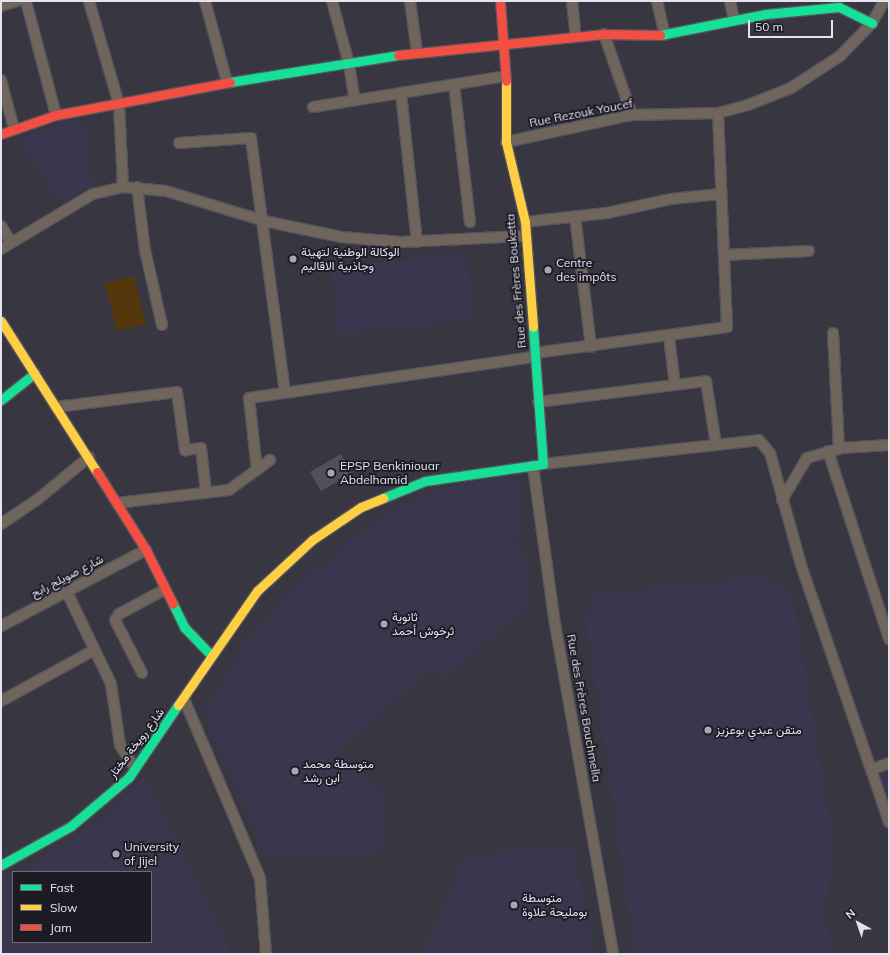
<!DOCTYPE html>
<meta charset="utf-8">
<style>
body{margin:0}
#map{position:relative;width:890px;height:955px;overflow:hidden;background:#383641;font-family:Mulish,Vazirmatn,sans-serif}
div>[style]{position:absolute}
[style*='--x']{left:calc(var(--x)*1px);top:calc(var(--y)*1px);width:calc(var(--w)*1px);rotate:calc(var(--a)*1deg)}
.built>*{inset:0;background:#3b364d;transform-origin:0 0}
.green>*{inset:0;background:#54370b;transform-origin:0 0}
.building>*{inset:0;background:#52505a;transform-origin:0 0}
.roads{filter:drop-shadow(1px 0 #55535c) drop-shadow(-1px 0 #55535c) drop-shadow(0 1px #55535c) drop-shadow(0 -1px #55535c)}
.street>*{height:10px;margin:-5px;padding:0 5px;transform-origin:5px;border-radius:5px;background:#6f655c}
.fast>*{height:9px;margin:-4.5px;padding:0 4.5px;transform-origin:4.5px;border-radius:4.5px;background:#16e098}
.slow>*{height:9px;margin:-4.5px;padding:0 4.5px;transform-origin:4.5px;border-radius:4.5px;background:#ffcf43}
.jam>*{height:9px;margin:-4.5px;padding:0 4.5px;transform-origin:4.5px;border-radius:4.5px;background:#f24e42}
.dots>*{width:11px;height:11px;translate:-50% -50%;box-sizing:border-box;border:2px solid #1c1b24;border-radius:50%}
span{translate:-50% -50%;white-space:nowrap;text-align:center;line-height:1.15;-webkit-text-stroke:3.5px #1c1b24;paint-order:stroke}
.street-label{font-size:12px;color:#e5e3f0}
.poi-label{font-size:12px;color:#e5e3f0}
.left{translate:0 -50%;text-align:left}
.frame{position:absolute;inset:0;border:2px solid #e5e3f0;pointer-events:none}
.legend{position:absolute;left:12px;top:871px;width:140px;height:72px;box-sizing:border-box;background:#1c1b24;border:1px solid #6c6b76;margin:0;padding:5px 7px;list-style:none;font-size:12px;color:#e5e3f0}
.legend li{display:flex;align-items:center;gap:8px;height:20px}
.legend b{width:20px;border:1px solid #6c6b76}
.north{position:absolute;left:838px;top:903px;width:40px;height:40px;-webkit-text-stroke:3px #1c1b24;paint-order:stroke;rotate:320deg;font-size:11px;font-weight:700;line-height:16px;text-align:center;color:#e5e3f0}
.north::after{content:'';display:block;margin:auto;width:14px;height:18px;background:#e5e3f0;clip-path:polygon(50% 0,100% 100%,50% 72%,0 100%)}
.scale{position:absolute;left:748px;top:20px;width:85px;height:18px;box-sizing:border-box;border:2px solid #e5e3f0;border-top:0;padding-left:5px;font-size:12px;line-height:14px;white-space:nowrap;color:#e5e3f0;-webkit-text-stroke:3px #1c1b24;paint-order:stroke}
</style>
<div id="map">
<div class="built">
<i style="clip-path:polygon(71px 119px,85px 127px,91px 175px,97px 185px,59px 202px,18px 139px)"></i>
<i style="left:466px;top:253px;width:67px;height:136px;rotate:84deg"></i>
<i style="clip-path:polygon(510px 476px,520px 483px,524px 514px,519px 519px,526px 527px,513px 538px,526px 555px,530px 603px,444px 679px,432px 667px,340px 750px,383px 793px,383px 852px,266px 857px,203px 710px,240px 657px,242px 645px,316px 565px,322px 571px,347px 542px,407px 504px,450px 486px)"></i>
<i style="clip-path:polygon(766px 576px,788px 591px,794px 602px,834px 846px,825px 911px,833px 954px,635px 954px,585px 614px,592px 612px,588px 595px)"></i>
<i style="clip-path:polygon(889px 772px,889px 802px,877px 776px)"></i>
<i style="clip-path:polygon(145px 778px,229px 943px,228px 954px,1px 954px,1px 877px,13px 873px,13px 942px,151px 942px,151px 872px,16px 872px,94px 827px)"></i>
<i style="clip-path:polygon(573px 846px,594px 954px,422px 954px,466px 855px)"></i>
</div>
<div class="green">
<i style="left:134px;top:276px;width:49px;height:30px;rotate:76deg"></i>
</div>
<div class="building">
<i style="left:341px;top:454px;width:22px;height:36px;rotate:60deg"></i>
</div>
<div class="roads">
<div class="street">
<i style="--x:26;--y:1;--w:118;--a:75.3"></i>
<i style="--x:89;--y:1;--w:107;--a:73.8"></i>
<i style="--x:119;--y:104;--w:83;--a:87.2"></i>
<i style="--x:205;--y:1;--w:84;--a:74.8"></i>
<i style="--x:332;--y:1;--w:65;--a:74.9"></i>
<i style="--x:349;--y:64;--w:36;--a:81"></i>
<i style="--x:410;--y:1;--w:51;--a:82.2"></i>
<i style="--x:572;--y:1;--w:36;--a:84"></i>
<i style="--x:657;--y:1;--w:35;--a:77"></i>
<i style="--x:730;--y:1;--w:19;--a:78"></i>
<i style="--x:1;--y:6;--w:17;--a:-17"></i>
<i style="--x:604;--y:34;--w:86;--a:70.9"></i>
<i style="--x:1;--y:80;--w:51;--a:75.1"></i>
<i style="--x:454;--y:84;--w:139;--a:83.4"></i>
<i style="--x:401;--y:93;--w:150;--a:83.9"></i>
<i style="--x:313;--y:107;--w:195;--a:-9.1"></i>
<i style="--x:506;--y:142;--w:129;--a:-12.1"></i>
<i style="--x:632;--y:115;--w:86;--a:-1.3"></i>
<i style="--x:718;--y:113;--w:31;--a:-15"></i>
<i style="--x:748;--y:105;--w:46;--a:-21.6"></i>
<i style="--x:791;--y:88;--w:59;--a:-33.1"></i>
<i style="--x:840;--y:56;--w:46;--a:-45.9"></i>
<i style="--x:872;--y:23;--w:25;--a:-61"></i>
<i style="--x:179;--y:143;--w:72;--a:-4"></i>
<i style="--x:251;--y:138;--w:257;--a:82.4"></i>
<i style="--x:137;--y:187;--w:64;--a:82.8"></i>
<i style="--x:145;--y:250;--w:77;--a:77.2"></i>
<i style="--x:575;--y:216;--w:132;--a:83"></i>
<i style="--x:525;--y:222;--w:82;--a:-6.3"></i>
<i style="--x:607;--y:213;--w:66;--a:-12.3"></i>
<i style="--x:671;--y:199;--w:49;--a:-5.8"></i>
<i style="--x:1;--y:226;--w:19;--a:58"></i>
<i style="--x:1;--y:249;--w:107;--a:-30.9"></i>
<i style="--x:93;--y:194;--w:31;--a:-13"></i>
<i style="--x:123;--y:187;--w:43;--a:5.3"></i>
<i style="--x:166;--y:191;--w:102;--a:17"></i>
<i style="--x:264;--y:221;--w:79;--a:11.7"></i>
<i style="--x:341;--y:237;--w:60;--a:4.8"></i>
<i style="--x:401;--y:242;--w:123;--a:-2.8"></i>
<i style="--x:724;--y:255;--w:85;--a:-2.7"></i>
<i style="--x:833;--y:333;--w:115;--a:87"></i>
<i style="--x:669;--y:337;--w:48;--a:82.9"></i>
<i style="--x:535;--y:353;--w:194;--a:-7.7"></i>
<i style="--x:727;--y:327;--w:214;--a:-92.4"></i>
<i style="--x:538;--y:402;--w:169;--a:-7.1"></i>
<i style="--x:706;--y:381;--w:64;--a:81"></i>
<i style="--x:56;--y:407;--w:122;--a:-7.1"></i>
<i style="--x:177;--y:392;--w:59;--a:82.1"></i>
<i style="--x:185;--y:450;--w:16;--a:-7"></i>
<i style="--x:201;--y:448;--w:44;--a:83.5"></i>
<i style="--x:828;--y:451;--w:198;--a:72"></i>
<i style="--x:543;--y:464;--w:217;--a:-6.3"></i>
<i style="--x:759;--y:440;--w:17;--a:50"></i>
<i style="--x:770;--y:453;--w:116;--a:74.5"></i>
<i style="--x:801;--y:565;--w:272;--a:71.1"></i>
<i style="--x:533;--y:466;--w:153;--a:82.1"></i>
<i style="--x:554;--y:618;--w:341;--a:80"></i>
<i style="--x:257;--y:470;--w:72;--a:-96.3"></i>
<i style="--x:249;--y:398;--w:289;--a:-8.2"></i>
<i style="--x:782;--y:500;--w:49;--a:-59.2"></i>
<i style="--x:807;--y:458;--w:35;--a:-16"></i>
<i style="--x:841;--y:448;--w:48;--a:-3.6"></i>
<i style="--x:117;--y:503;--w:113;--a:-6.6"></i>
<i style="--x:229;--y:490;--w:51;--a:-36.2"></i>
<i style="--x:1;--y:524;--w:45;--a:-34"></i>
<i style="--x:38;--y:499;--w:66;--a:-39.5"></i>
<i style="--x:66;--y:590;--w:104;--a:64.4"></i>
<i style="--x:111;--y:684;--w:62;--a:81.6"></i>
<i style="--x:120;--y:745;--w:27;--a:57"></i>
<i style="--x:1;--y:626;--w:164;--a:-27.7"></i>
<i style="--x:142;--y:673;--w:59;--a:-117"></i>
<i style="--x:115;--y:620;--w:7;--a:-56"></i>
<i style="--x:119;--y:614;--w:51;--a:-28.1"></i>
<i style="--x:184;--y:699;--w:194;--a:67"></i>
<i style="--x:260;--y:878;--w:76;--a:85.5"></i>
<i style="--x:1;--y:701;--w:106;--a:-28.7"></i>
<i style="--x:871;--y:770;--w:19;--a:-21"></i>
</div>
<div class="fast">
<i style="--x:660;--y:35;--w:108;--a:-11.2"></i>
<i style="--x:766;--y:14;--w:73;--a:-5.5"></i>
<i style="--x:839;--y:7;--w:37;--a:26"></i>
<i style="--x:230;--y:82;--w:170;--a:-9.1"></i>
<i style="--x:1;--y:400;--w:43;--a:-38.5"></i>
<i style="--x:383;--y:498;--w:45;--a:-22"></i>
<i style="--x:425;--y:481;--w:119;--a:-8.2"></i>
<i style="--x:543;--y:464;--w:137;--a:-94.2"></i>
<i style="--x:173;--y:604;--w:25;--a:64"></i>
<i style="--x:184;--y:627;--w:40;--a:46"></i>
<i style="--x:1;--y:865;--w:80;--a:-29.1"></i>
<i style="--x:71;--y:826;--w:76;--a:-40.2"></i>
<i style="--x:129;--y:777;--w:87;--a:-55.8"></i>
</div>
<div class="slow">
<i style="--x:506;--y:81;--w:61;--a:90"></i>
<i style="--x:506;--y:142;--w:82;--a:76.6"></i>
<i style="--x:525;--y:222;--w:105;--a:85.6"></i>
<i style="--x:1;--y:321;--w:179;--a:57.6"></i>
<i style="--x:178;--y:705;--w:139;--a:-55.3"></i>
<i style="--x:257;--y:591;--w:75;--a:-42.8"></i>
<i style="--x:312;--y:540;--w:59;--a:-34"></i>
<i style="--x:361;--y:507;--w:24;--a:-22"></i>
</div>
<div class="jam">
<i style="--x:500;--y:1;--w:80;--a:85.7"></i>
<i style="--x:398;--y:55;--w:207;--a:-5.8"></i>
<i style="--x:604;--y:34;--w:56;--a:1"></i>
<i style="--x:1;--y:134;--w:58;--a:-19.1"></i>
<i style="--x:56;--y:115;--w:177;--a:-10.7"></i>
<i style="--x:97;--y:472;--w:92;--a:57.9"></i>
<i style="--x:146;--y:550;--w:60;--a:63.4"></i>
</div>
</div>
<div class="dots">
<i style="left:293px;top:259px;background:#a8a6b3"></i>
<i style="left:548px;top:270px;background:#a8a6b3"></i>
<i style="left:331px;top:473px;background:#a8a6b3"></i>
<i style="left:384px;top:624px;background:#a8a6b3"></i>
<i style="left:708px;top:730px;background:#a8a6b3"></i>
<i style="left:295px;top:771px;background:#a8a6b3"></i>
<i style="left:116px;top:854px;background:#a8a6b3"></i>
<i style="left:514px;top:905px;background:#a8a6b3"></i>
</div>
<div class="street-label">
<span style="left:581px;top:113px;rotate:-11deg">Rue Rezouk Youcef</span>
<span style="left:516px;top:281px;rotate:-95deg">Rue des Frères Bouketta</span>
<span style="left:67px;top:576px;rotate:-27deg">شارع صويلح رابح</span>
<span style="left:584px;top:708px;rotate:80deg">Rue des Frères Bouchmella</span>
<span style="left:136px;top:743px;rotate:-53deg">شارع رويخة مختار</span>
</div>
<div class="poi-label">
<span class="left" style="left:301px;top:259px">الوكالة الوطنية لتهيئة<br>وجاذبية الاقاليم</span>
<span class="left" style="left:556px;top:270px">Centre<br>des impôts</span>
<span class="left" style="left:340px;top:473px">EPSP Benkiniouar<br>Abdelhamid</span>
<span class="left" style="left:392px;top:624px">ثانوية<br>ثرخوش أحمد</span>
<span class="left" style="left:716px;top:730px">متقن عبدي بوعزيز</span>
<span class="left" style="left:303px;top:771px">متوسطة محمد<br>ابن رشد</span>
<span class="left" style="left:124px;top:854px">University<br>of Jijel</span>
<span class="left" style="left:522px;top:905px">متوسطة<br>بومليحة علاوة</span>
</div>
<div class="frame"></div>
<ul class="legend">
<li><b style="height:5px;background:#16e098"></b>Fast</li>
<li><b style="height:5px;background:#ffcf43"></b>Slow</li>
<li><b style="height:5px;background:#f24e42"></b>Jam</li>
</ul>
<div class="north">N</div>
<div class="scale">50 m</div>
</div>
